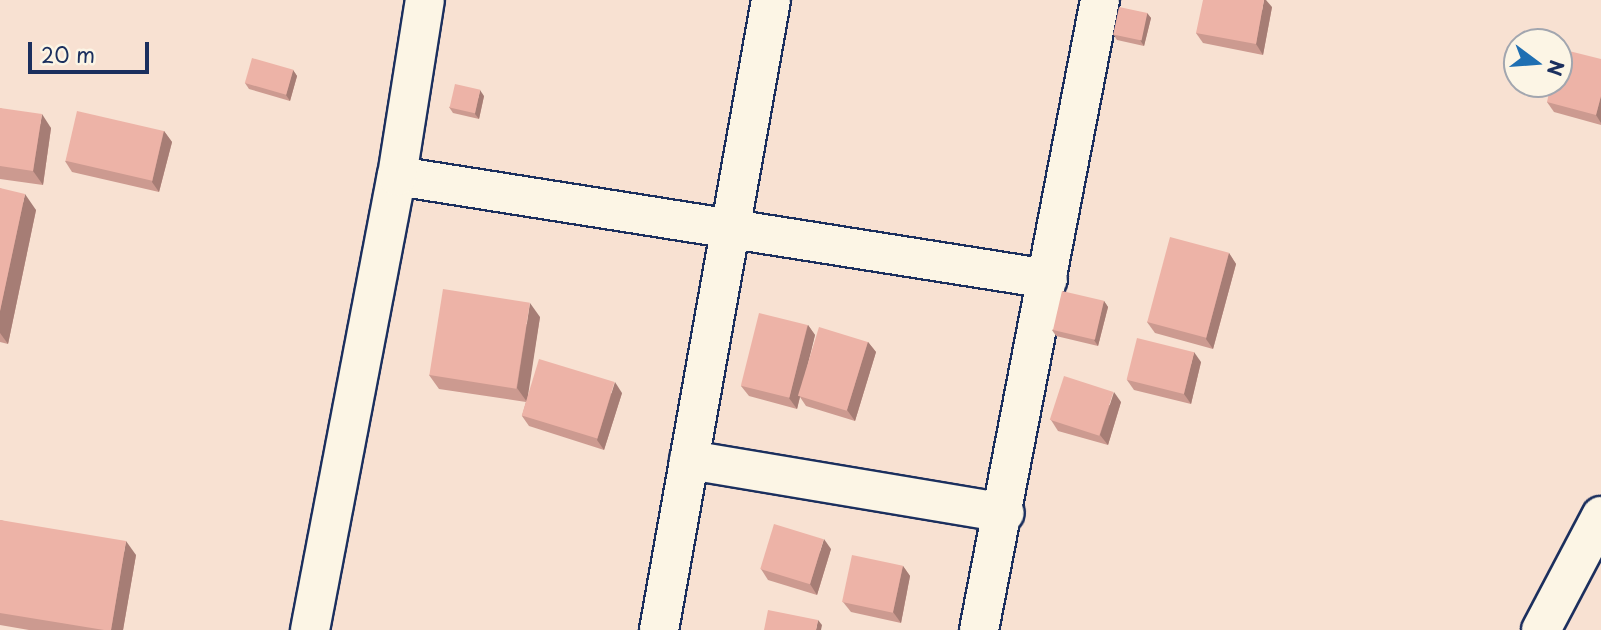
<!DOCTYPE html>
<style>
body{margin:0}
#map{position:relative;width:1601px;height:630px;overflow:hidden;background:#f8e1d2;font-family:"Playpen Sans",sans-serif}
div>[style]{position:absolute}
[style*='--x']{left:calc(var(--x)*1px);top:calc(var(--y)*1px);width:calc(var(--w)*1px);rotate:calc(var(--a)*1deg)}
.roads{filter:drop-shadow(2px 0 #1b2f5e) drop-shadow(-2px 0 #1b2f5e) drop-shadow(0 2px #1b2f5e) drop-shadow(0 -2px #1b2f5e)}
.minor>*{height:38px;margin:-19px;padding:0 19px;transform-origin:19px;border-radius:19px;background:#fcf5e5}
.wall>*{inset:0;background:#cc9a90}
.shaded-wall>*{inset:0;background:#a67d75}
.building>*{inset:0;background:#edb3a7;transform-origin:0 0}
span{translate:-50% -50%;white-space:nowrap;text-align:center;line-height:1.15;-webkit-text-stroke:7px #fcf5e5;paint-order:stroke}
.north{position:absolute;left:1503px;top:28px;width:70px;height:70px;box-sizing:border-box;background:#fcf5e5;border:2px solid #a2a6af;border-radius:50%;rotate:106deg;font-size:19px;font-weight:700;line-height:28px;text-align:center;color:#1b2f5e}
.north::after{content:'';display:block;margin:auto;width:24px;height:32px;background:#1f6fb2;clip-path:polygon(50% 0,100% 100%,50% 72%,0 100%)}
.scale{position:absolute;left:28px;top:42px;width:121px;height:32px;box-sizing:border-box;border:4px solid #1b2f5e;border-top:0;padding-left:9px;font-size:21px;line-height:24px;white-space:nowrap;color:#1b2f5e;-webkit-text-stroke:5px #fcf5e5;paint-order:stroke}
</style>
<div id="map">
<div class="roads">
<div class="minor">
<i style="--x:397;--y:176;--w:659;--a:8.99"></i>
<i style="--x:689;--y:460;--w:320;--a:9.5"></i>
<i style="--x:310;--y:630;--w:462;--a:-79.2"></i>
<i style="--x:397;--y:176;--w:178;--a:-81"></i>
<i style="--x:659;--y:630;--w:640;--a:-79.92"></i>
<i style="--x:979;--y:630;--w:642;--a:-79.13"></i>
<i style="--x:1541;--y:630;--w:129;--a:-62.2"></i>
</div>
</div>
<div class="wall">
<i style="clip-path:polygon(1272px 7px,1263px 55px,1203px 43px,1196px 33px)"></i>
<i style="clip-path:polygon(1147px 13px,1151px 18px,1144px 46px,1117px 40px,1113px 34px)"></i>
<i style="clip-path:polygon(1601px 59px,1601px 125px,1554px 112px,1547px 102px)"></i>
<i style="clip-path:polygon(293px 70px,297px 76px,290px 101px,249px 89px,245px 83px)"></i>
<i style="clip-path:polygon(484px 96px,479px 119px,453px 113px,449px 107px)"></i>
<i style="clip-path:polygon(0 108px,51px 128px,43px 185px,0 179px)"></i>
<i style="clip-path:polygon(164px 131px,172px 142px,159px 192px,72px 172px,65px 161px)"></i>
<i style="clip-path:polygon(0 188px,36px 210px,8px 344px,0 342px)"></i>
<i style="clip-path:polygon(1229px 253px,1236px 264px,1213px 349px,1155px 333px,1147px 322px)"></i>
<i style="clip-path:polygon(1104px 301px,1108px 307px,1098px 346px,1056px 336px,1052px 330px)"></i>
<i style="clip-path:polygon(540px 317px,527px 396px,622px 393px,604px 450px,529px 426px,522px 416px,526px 402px,439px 389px,429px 375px)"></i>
<i style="clip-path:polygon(808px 325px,815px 335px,807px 366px,868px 342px,876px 352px,855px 421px,806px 406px,800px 397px,797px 409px,749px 396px,741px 386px)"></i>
<i style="clip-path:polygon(1201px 362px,1191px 404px,1134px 390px,1127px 380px)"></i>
<i style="clip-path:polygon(1121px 402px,1108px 445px,1058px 431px,1051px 420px)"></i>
<i style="clip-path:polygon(0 520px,136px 555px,123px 630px,29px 630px,0 625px)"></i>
<i style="clip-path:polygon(831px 549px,817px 595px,768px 580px,761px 569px)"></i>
<i style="clip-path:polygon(903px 566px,910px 576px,901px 623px,851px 612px,843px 602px)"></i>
</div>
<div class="shaded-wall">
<i style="clip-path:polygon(1264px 0,1266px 0,1272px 7px,1263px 55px,1256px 44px)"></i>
<i style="clip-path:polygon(1147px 13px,1151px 18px,1144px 46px,1140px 40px)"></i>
<i style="clip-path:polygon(293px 70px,297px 76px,290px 101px,286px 95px)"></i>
<i style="clip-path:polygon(480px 90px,484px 96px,479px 119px,475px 114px)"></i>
<i style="clip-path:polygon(1601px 96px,1601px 123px,1596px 115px)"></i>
<i style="clip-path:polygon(42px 114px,51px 128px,43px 185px,33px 171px)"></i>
<i style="clip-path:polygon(164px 131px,172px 142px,159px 192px,152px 182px)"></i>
<i style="clip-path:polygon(25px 194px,36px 210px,8px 344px,0 333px,0 311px)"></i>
<i style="clip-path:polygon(1229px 253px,1236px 264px,1213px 349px,1206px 339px)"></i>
<i style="clip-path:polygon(1104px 301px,1108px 307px,1098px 346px,1094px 340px)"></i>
<i style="clip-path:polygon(530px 303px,540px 317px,527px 402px,517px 388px)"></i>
<i style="clip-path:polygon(808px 325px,815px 335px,797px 409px,789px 398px)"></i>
<i style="clip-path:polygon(868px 342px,876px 352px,855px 421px,847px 410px)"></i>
<i style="clip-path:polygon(1194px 352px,1201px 362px,1191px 404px,1184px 394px)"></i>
<i style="clip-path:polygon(615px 382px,622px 393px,604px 450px,597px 440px)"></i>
<i style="clip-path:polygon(1114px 392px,1121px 402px,1108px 445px,1100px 435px)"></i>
<i style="clip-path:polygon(824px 539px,831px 549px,817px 595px,810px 584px)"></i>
<i style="clip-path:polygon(126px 541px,136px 555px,123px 630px,111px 630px)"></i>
<i style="clip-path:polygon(903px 566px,910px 576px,901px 623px,893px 612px)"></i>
<i style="clip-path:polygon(818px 620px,822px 625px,821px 630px,816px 630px)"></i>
</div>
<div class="building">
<i style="clip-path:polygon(1203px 0,1264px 0,1256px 44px,1196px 33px)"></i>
<i style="left:1119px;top:7px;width:29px;height:28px;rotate:12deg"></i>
<i style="clip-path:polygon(1561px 49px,1601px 59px,1601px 96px,1596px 115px,1547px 102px,1551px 84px,1559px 84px,1559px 56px)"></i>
<i style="left:252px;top:58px;width:43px;height:26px;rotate:16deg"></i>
<i style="left:455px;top:84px;width:26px;height:24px;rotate:13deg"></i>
<i style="clip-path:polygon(0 108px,42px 114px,33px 171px,0 166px)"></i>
<i style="left:77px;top:111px;width:89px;height:51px;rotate:13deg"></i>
<i style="clip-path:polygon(0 188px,25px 194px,0 311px)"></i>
<i style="left:1170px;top:237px;width:61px;height:88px;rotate:15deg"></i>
<i style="left:443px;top:289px;width:88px;height:87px;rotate:9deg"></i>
<i style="left:1062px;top:291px;width:43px;height:40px;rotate:13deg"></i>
<i style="left:759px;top:313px;width:50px;height:75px;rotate:14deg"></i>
<i style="left:819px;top:327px;width:51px;height:72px;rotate:17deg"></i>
<i style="left:1137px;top:338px;width:59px;height:43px;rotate:14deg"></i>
<i style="left:539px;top:359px;width:79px;height:59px;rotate:17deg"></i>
<i style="left:1064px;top:376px;width:52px;height:46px;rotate:18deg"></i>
<i style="clip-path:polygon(0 520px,126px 541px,111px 630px,104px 630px,0 613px)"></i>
<i style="left:774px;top:524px;width:52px;height:47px;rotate:17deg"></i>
<i style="left:852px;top:555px;width:52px;height:48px;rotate:12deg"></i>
<i style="clip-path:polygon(768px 610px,818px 620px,816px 630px,764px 630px)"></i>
</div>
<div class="north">N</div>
<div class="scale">20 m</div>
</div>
